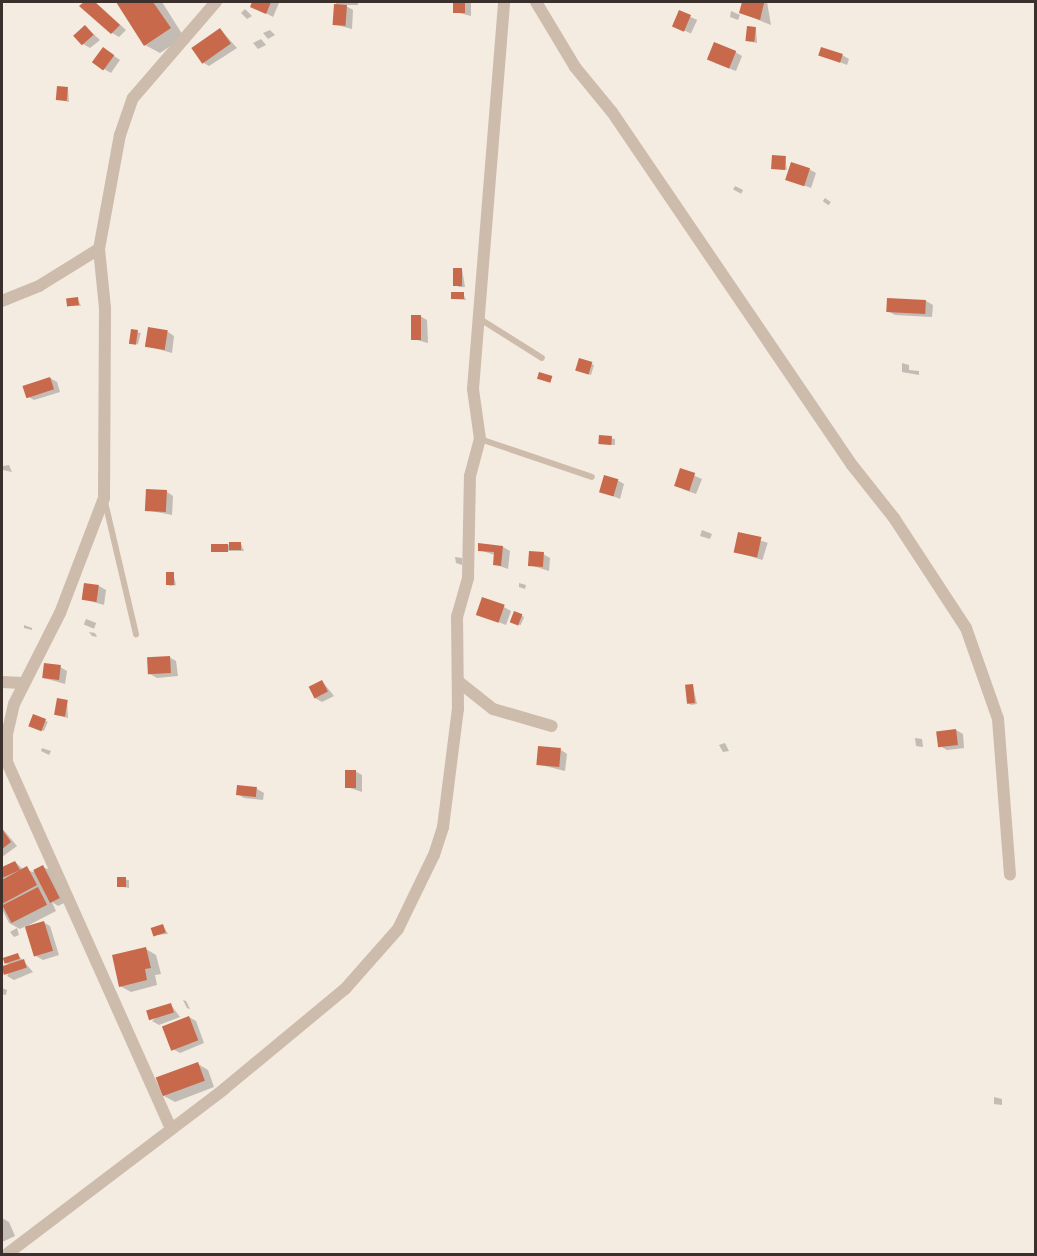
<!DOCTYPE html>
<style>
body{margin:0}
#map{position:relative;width:1037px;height:1256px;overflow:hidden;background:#f4ebe1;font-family:"IBM Plex Sans",sans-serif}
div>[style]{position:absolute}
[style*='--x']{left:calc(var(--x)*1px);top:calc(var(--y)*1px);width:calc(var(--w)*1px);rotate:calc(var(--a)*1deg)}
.shadow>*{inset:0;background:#0003;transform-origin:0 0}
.building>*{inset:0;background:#c8694b;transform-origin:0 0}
.lane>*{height:6px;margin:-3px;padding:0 3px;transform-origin:3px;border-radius:3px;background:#cdbbac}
.street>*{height:12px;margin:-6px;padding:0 6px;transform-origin:6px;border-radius:6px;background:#cdbbac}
span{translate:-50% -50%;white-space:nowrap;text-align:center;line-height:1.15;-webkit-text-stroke:5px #fbf5ee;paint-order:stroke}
.frame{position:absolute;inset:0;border:3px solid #3b302b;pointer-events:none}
</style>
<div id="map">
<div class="shadow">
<i style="clip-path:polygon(85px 2px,95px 2px,126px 30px,119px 37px,112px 33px,82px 6px)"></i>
<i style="clip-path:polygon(118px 2px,162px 2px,184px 37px,160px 53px,145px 45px)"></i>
<i style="clip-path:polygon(254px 2px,276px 2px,279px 3px,273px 17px,252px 6px)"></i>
<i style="left:336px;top:2px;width:22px;height:3px"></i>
<i style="clip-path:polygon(455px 2px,471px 2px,471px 16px,455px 12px)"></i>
<i style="clip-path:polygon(744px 2px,767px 2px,771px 25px,741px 13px)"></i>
<i style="clip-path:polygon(346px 6px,353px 10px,352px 29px,333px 24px)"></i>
<i style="clip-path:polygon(245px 9px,252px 16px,247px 19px,241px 13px)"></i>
<i style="clip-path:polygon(731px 11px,740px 15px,738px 20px,730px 17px)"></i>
<i style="left:680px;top:12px;width:19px;height:15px;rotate:25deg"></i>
<i style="clip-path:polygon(86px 27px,100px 40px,90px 48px,83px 44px)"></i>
<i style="clip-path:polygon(756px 28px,757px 43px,747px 41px)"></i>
<i style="clip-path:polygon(221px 30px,237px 48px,209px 66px,202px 62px)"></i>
<i style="clip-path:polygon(270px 30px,275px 35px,268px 39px,263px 33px)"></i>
<i style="clip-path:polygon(261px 39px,266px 45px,258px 49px,253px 43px)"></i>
<i style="clip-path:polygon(735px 52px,742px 56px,736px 71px,715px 63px)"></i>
<i style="clip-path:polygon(110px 53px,120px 60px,111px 73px,104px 69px)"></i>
<i style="clip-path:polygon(820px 54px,842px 55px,849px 59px,847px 65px)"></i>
<i style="clip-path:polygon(68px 89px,69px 102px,57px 99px)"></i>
<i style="clip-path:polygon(785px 158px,787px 170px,773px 168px)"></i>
<i style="clip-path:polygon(809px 169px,816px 173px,811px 188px,787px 179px)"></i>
<i style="left:735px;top:186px;width:9px;height:4px;rotate:27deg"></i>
<i style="left:825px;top:198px;width:7px;height:4px;rotate:34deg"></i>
<i style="clip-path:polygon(462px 269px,465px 287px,459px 287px,456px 285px)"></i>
<i style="clip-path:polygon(463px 293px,466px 300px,453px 299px)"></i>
<i style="clip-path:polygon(77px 298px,81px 306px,69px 306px)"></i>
<i style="clip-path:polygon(926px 301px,933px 305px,932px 317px,895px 315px,888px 311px)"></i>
<i style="clip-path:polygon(420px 316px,427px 320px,428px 343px,413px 339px)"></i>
<i style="left:133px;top:331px;width:8px;height:12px;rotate:14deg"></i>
<i style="clip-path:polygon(168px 332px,174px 336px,172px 353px,147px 346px)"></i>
<i style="clip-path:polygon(580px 360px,594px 365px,591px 375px,579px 371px)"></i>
<i style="clip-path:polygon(902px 363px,909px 365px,909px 370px,919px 371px,919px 375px,902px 372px)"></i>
<i style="clip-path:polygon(50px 378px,57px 382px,60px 392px,34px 400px,27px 396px)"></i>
<i style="clip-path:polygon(601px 437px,615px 439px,615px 445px,603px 444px)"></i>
<i style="clip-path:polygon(9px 465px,12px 472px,3px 470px,3px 466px)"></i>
<i style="clip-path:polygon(681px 470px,702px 479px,696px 494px,682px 489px)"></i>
<i style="clip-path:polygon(617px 480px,624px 484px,620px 499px,601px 491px)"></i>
<i style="clip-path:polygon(167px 492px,173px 496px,172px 515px,146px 510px)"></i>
<i style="clip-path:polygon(702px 530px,712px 534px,710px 539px,700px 536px)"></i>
<i style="left:739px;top:534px;width:30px;height:18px;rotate:17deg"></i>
<i style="clip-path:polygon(241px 544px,244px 551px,213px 551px,213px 546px)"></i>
<i style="clip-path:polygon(503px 547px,510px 551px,508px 569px,494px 564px,495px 555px,479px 550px)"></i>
<i style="clip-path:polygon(543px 554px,550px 558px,549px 571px,530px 565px)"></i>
<i style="clip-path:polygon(455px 557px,462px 558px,462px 565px,456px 563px)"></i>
<i style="clip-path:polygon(173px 573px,176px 585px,170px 586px,167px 584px)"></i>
<i style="clip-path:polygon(519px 583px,526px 585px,525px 589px,519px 587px)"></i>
<i style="clip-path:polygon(99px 586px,106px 590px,104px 605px,83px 599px)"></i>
<i style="clip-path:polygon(504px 607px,511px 611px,506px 625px,478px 614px)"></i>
<i style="left:515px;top:613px;width:10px;height:9px;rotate:24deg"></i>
<i style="left:86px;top:619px;width:11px;height:6px;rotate:22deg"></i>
<i style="clip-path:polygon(24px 625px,32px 628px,32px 630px,24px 628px)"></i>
<i style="clip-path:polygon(89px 632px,95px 633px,97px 637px,92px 636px)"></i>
<i style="clip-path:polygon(169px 657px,176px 661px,178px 676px,157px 678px,150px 674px)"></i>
<i style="clip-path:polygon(60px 667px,67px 671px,65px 684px,44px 678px)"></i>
<i style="clip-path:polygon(322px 681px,334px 696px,322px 702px,315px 698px)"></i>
<i style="clip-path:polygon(693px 686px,697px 704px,691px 705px,688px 703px)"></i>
<i style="clip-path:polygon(67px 701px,68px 718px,57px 715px)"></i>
<i style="left:34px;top:716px;width:15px;height:10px;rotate:23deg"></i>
<i style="clip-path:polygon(956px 730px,963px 734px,964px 748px,947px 750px,940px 746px)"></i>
<i style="clip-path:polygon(915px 738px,922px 739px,923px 747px,916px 746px)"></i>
<i style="clip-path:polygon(725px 743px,729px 751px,723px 752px,719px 745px)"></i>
<i style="clip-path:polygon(42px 748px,51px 751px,49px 755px,41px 751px)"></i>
<i style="clip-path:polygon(561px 750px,567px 754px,565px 771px,537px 764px)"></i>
<i style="clip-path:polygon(355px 771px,362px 775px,362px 792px,347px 787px)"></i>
<i style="clip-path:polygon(238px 786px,257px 789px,264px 793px,263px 800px,244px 798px,237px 794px)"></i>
<i style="clip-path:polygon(2px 828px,17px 846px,2px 857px)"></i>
<i style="clip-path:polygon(15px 862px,24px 870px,34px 872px,43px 867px,50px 870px,66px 902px,58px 906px,52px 902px,56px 911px,27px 926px,43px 922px,50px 926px,59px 955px,43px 960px,36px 956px,26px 926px,20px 929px,9px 923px,2px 909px,2px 869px)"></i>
<i style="clip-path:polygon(118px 879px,129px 880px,129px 888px,118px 886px)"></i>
<i style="clip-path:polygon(163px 926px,168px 934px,155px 935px)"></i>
<i style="clip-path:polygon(17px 928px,19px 935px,14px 937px,10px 932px)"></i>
<i style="clip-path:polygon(146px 949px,156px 955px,161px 974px,155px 975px,157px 985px,131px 992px,120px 986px)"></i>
<i style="clip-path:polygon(18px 955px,33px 972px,14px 980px,7px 976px,12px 966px,6px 963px)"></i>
<i style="clip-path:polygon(2px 988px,7px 990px,6px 995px,2px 994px)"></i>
<i style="clip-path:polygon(183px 1000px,186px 1001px,190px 1009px,187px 1008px)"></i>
<i style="clip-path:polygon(171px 1005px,180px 1017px,159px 1025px,152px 1021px)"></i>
<i style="clip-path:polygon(189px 1017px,196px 1021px,204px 1043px,180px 1053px,173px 1049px)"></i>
<i style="clip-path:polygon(198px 1064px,208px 1070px,214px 1087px,175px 1102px,164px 1096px)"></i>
<i style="clip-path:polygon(994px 1097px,1002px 1099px,1002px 1105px,994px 1104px)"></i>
<i style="clip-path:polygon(2px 1218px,9px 1222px,15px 1236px,2px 1242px)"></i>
</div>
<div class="building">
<i style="clip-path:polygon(84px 2px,95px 2px,120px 25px,111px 34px,79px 6px)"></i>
<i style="clip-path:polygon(116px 2px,153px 2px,171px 28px,144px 46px)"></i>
<i style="clip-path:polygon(252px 2px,271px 2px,266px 14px,250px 7px)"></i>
<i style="left:453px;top:2px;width:12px;height:11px"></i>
<i style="clip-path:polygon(742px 2px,764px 3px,760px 20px,739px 13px)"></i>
<i style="left:334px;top:4px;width:13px;height:21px;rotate:4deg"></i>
<i style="left:679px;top:10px;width:13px;height:18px;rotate:23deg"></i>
<i style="left:85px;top:25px;width:13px;height:16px;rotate:48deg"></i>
<i style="left:747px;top:26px;width:9px;height:15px;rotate:6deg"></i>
<i style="left:220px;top:28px;width:19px;height:35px;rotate:55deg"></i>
<i style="left:714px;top:42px;width:24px;height:19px;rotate:22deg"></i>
<i style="left:103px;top:47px;width:14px;height:19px;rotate:36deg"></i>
<i style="left:821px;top:47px;width:23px;height:9px;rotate:18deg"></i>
<i style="left:57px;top:86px;width:11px;height:14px;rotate:5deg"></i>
<i style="left:772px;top:155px;width:14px;height:14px;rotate:4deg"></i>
<i style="left:791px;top:162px;width:20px;height:19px;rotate:18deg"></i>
<i style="left:453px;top:268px;width:9px;height:18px"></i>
<i style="left:451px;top:292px;width:13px;height:7px"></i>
<i style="left:78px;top:297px;width:8px;height:12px;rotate:83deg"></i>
<i style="left:887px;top:298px;width:39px;height:14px;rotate:3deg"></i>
<i style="left:411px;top:315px;width:10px;height:25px"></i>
<i style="left:148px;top:327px;width:20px;height:20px;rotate:9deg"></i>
<i style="left:131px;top:329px;width:7px;height:15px;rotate:8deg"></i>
<i style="left:579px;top:358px;width:14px;height:13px;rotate:17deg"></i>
<i style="left:539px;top:372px;width:14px;height:7px;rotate:17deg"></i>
<i style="left:50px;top:377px;width:13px;height:29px;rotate:72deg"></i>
<i style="left:599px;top:435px;width:13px;height:9px;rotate:4deg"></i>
<i style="left:680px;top:468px;width:16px;height:19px;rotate:18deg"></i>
<i style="left:604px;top:475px;width:15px;height:18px;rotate:16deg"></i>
<i style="left:146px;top:489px;width:21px;height:22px;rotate:3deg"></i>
<i style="left:738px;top:532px;width:24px;height:21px;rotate:12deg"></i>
<i style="left:241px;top:542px;width:8px;height:12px;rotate:90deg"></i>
<i style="clip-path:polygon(478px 543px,503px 546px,501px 566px,493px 565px,494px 552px,478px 551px)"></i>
<i style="left:211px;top:544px;width:17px;height:8px"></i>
<i style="left:529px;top:551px;width:15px;height:15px;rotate:4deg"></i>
<i style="left:166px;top:572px;width:8px;height:13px"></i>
<i style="left:84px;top:583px;width:15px;height:17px;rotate:8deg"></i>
<i style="left:482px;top:597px;width:24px;height:19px;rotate:19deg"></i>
<i style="left:514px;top:611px;width:9px;height:12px;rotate:21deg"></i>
<i style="left:170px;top:656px;width:17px;height:23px;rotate:87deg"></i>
<i style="left:44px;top:663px;width:17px;height:15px;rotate:7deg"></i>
<i style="left:322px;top:680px;width:13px;height:15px;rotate:63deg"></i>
<i style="left:693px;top:684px;width:19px;height:8px;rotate:84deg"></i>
<i style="left:57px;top:698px;width:11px;height:17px;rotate:10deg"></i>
<i style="left:33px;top:714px;width:14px;height:13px;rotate:21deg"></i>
<i style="left:956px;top:729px;width:16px;height:20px;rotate:83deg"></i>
<i style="left:538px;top:746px;width:23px;height:19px;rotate:5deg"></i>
<i style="left:345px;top:770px;width:11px;height:18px"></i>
<i style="left:237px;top:785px;width:20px;height:10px;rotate:6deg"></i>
<i style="clip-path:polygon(2px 829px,11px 842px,2px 849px)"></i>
<i style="clip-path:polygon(15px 861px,20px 870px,2px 878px,2px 867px)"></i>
<i style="left:43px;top:865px;width:37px;height:11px;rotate:63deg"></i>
<i style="clip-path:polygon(27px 866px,37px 885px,2px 904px,2px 880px)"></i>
<i style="left:117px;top:877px;width:9px;height:10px"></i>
<i style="left:38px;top:887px;width:20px;height:40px;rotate:63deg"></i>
<i style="left:44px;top:921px;width:31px;height:20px;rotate:73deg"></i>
<i style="left:163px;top:924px;width:9px;height:13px;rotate:72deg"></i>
<i style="clip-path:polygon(146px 947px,151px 968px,145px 969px,147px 980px,119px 987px,112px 955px)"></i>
<i style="left:18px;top:953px;width:6px;height:16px;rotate:72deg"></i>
<i style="left:24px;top:959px;width:9px;height:24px;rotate:72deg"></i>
<i style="left:171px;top:1003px;width:10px;height:26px;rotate:73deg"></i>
<i style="left:189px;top:1016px;width:26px;height:29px;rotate:69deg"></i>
<i style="left:198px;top:1062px;width:20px;height:45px;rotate:70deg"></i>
</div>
<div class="lane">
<i style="--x:480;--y:319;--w:73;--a:32.2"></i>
<i style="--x:480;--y:439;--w:118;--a:18.7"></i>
<i style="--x:105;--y:502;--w:136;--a:76.8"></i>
</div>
<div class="street">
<i style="--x:536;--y:2;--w:76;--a:59"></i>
<i style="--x:575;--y:67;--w:58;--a:50.6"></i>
<i style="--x:612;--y:112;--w:427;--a:55.8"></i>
<i style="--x:852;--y:465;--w:68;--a:51.6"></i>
<i style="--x:894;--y:518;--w:131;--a:56.8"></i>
<i style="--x:966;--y:628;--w:96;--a:70.6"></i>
<i style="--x:998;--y:719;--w:156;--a:85.6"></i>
<i style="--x:99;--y:249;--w:59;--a:84.2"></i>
<i style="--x:105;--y:308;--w:190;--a:90.3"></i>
<i style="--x:104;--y:498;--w:123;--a:110.9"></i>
<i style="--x:60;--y:613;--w:102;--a:116.8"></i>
<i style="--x:14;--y:704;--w:32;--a:103"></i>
<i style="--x:7;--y:735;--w:27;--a:90"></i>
<i style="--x:7;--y:762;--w:402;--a:65.9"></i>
<i style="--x:2;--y:301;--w:40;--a:-22"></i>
<i style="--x:39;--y:286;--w:70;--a:-31.7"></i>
<i style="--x:99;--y:249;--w:116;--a:-79.6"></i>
<i style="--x:120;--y:135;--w:39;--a:-71"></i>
<i style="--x:133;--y:98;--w:127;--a:-49.2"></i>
<i style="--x:2;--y:682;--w:20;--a:3"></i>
<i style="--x:459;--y:682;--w:43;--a:38.5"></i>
<i style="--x:493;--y:709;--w:61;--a:16.1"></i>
<i style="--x:7;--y:1254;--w:273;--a:-37.2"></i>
<i style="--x:224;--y:1089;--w:157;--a:-39.6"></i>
<i style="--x:345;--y:989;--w:80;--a:-48.5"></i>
<i style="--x:398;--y:929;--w:82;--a:-64.1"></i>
<i style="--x:434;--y:855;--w:29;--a:-72"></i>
<i style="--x:443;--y:827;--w:119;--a:-82.8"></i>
<i style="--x:458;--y:709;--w:92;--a:-90.6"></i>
<i style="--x:457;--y:617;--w:41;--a:-74.2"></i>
<i style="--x:468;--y:578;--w:102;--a:-88.9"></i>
<i style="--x:470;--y:476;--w:38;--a:-75"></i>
<i style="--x:480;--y:439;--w:50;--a:-98"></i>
<i style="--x:473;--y:389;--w:388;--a:-85.4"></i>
</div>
<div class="frame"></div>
</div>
